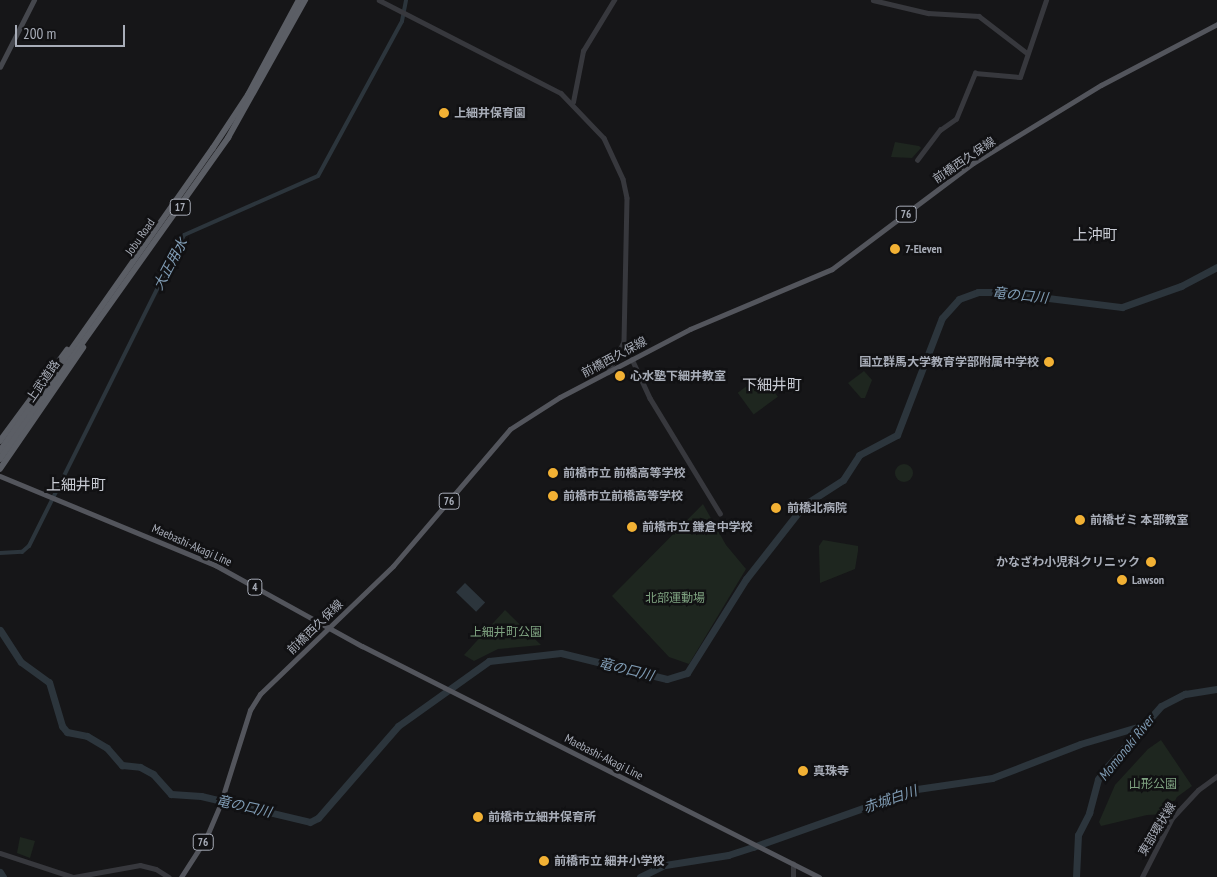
<!DOCTYPE html>
<meta charset="utf-8">
<style>
body{margin:0}
#map{position:relative;width:1217px;height:877px;overflow:hidden;background:#161618;font-family:"PT Sans Narrow","Noto Sans JP",sans-serif}
div>[style]{position:absolute}
[style*='--x']{left:calc(var(--x)*1px);top:calc(var(--y)*1px);width:calc(var(--w)*1px);rotate:calc(var(--a)*1deg)}
.green>*{inset:0;background:#1e261f;transform-origin:0 0}
.round{border-radius:50%}
.water>*{inset:0;background:#2c353c;transform-origin:0 0}
.canal>*{height:4px;margin:-2px;padding:0 2px;transform-origin:2px;border-radius:2px;background:#2c353c}
.river>*{height:7px;margin:-3.5px;padding:0 3.5px;transform-origin:3.5px;border-radius:3.5px;background:#2c353c}
.tertiary>*{height:4.5px;margin:-2.25px;padding:0 2.25px;transform-origin:2.25px;border-radius:2.25px;background:#37383d}
.secondary>*{height:4.5px;margin:-2.25px;padding:0 2.25px;transform-origin:2.25px;border-radius:2.25px;background:#45474d}
.primary>*{height:5px;margin:-2.5px;padding:0 2.5px;transform-origin:2.5px;border-radius:2.5px;background:#53555c}
.trunk>*{height:5.5px;margin:-2.75px;padding:0 2.75px;transform-origin:2.75px;border-radius:2.75px;background:#5b5e65}
.dots>*{width:14px;height:14px;translate:-50% -50%;box-sizing:border-box;border:2px solid #111113;border-radius:50%}
span{translate:-50% -50%;white-space:nowrap;text-align:center;line-height:1.15;-webkit-text-stroke:5px #111113;paint-order:stroke}
.shield-label span{padding:1px 4px;background:#111113;border:1px solid;border-radius:4px;-webkit-text-stroke-width:0}
.shield-label{font-size:11px;color:#a8adb8;font-weight:700}
.poi-label{font-size:12px;color:#a8adb8;font-weight:700}
.left{translate:0 -50%;text-align:left}
.right{translate:-100% -50%;text-align:right}
.street-label{font-size:12px;color:#a8adb8}
.park-label{font-size:12px;color:#7fa381}
.water-label{font-size:14px;color:#7f9bb3;font-style:italic}
.quarter-label{font-size:15px;color:#c9ccd4}
.scale{position:absolute;left:15px;top:25px;width:110px;height:22px;box-sizing:border-box;border:2px solid #a8adb8;border-top:0;padding-left:6px;font-size:15px;line-height:18px;white-space:nowrap;color:#a8adb8;-webkit-text-stroke:4px #111113;paint-order:stroke}
</style>
<div id="map">
<div class="green">
<i style="clip-path:polygon(895px 142px,919px 146px,921px 148px,912px 158px,891px 157px)"></i>
<i style="clip-path:polygon(864px 371px,872px 380px,865px 398px,861px 398px,848px 383px)"></i>
<i style="left:762px;top:375px;width:27px;height:30px;rotate:54deg"></i>
<i class="round" style="left:895px;top:464px;width:18px;height:18px"></i>
<i style="clip-path:polygon(703px 504px,726px 545px,746px 569px,689px 664px,669px 657px,612px 596px)"></i>
<i style="clip-path:polygon(823px 540px,858px 546px,858px 551px,855px 569px,820px 583px,819px 546px)"></i>
<i style="clip-path:polygon(505px 610px,541px 645px,498px 649px,474px 661px,464px 655px)"></i>
<i style="clip-path:polygon(1161px 740px,1192px 786px,1177px 797px,1168px 814px,1147px 815px,1101px 826px,1099px 822px,1115px 785px,1148px 749px)"></i>
<i style="clip-path:polygon(20px 837px,35px 841px,30px 858px,17px 853px)"></i>
</div>
<div class="water">
<i style="left:465px;top:583px;width:28px;height:13px;rotate:44deg"></i>
</div>
<div class="canal">
<i style="--x:0;--y:553;--w:22;--a:-3"></i>
<i style="--x:22;--y:552;--w:9;--a:-41"></i>
<i style="--x:29;--y:546;--w:347;--a:-63.5"></i>
<i style="--x:184;--y:235;--w:146;--a:-23.8"></i>
<i style="--x:318;--y:176;--w:176;--a:-61.5"></i>
<i style="--x:402;--y:21;--w:21;--a:-79"></i>
</div>
<div class="river">
<i style="--x:0;--y:630;--w:38;--a:57"></i>
<i style="--x:21;--y:662;--w:34;--a:36"></i>
<i style="--x:49;--y:682;--w:46;--a:73.5"></i>
<i style="--x:62;--y:726;--w:8;--a:50"></i>
<i style="--x:67;--y:732;--w:20;--a:11"></i>
<i style="--x:87;--y:736;--w:23;--a:31"></i>
<i style="--x:107;--y:748;--w:23;--a:49"></i>
<i style="--x:122;--y:765;--w:18;--a:6"></i>
<i style="--x:140;--y:767;--w:15;--a:28"></i>
<i style="--x:153;--y:774;--w:27;--a:48"></i>
<i style="--x:171;--y:794;--w:30;--a:4"></i>
<i style="--x:201;--y:796;--w:112;--a:13.4"></i>
<i style="--x:310;--y:822;--w:9;--a:-27"></i>
<i style="--x:318;--y:818;--w:122;--a:-49"></i>
<i style="--x:398;--y:726;--w:112;--a:-35.5"></i>
<i style="--x:489;--y:661;--w:72;--a:-6.3"></i>
<i style="--x:561;--y:653;--w:109;--a:13.8"></i>
<i style="--x:667;--y:679;--w:21;--a:-17"></i>
<i style="--x:687;--y:673;--w:111;--a:-57.9"></i>
<i style="--x:746;--y:579;--w:94;--a:-51.9"></i>
<i style="--x:804;--y:505;--w:46;--a:-32.7"></i>
<i style="--x:843;--y:480;--w:30;--a:-57"></i>
<i style="--x:859;--y:455;--w:43;--a:-27.8"></i>
<i style="--x:897;--y:435;--w:125;--a:-69"></i>
<i style="--x:942;--y:318;--w:25;--a:-48"></i>
<i style="--x:959;--y:299;--w:20;--a:-20"></i>
<i style="--x:978;--y:292;--w:21;--a:0"></i>
<i style="--x:999;--y:292;--w:124;--a:7"></i>
<i style="--x:1122;--y:307;--w:63;--a:-19.6"></i>
<i style="--x:1181;--y:286;--w:41;--a:-27.8"></i>
<i style="--x:0;--y:872;--w:6;--a:59"></i>
<i style="--x:640;--y:877;--w:28;--a:-26"></i>
<i style="--x:665;--y:865;--w:64;--a:-9"></i>
<i style="--x:728;--y:855;--w:26;--a:-18"></i>
<i style="--x:753;--y:847;--w:174;--a:-19.5"></i>
<i style="--x:917;--y:789;--w:76;--a:-8.3"></i>
<i style="--x:992;--y:778;--w:94;--a:-21.1"></i>
<i style="--x:1080;--y:744;--w:64;--a:-16.4"></i>
<i style="--x:1076;--y:877;--w:42;--a:-87.3"></i>
<i style="--x:1078;--y:835;--w:25;--a:-63"></i>
<i style="--x:1089;--y:813;--w:35;--a:-75"></i>
<i style="--x:1098;--y:779;--w:15;--a:-53"></i>
<i style="--x:1107;--y:767;--w:81;--a:-48.5"></i>
<i style="--x:1161;--y:706;--w:27;--a:-27"></i>
<i style="--x:1185;--y:694;--w:32;--a:-9"></i>
</div>
<div class="tertiary">
<i style="--x:379;--y:0;--w:204;--a:27.1"></i>
<i style="--x:561;--y:93;--w:62;--a:46.3"></i>
<i style="--x:604;--y:138;--w:45;--a:65.1"></i>
<i style="--x:623;--y:179;--w:19;--a:78"></i>
<i style="--x:627;--y:198;--w:144;--a:91.2"></i>
<i style="--x:624;--y:342;--w:34;--a:117"></i>
<i style="--x:873;--y:0;--w:57;--a:13.3"></i>
<i style="--x:928;--y:13;--w:51;--a:3.4"></i>
<i style="--x:979;--y:16;--w:61;--a:37.6"></i>
<i style="--x:573;--y:102;--w:52;--a:-78.9"></i>
<i style="--x:583;--y:51;--w:60;--a:-58.7"></i>
<i style="--x:917;--y:160;--w:38;--a:-53"></i>
<i style="--x:940;--y:130;--w:19;--a:-35"></i>
<i style="--x:956;--y:119;--w:50;--a:-67.6"></i>
<i style="--x:975;--y:73;--w:45;--a:5.1"></i>
<i style="--x:1020;--y:77;--w:81;--a:-71.3"></i>
<i style="--x:632;--y:359;--w:43;--a:65.2"></i>
<i style="--x:650;--y:398;--w:135;--a:58.7"></i>
<i style="--x:0;--y:853;--w:77;--a:18.2"></i>
<i style="--x:74;--y:877;--w:67;--a:-10.3"></i>
<i style="--x:140;--y:865;--w:16;--a:14"></i>
<i style="--x:156;--y:869;--w:15;--a:32"></i>
<i style="--x:793;--y:877;--w:13;--a:-90"></i>
<i style="--x:1142;--y:877;--w:66;--a:-63"></i>
<i style="--x:1172;--y:818;--w:38;--a:-47"></i>
<i style="--x:1198;--y:790;--w:24;--a:-36"></i>
</div>
<div class="secondary">
<i style="--x:0;--y:67;--w:75;--a:-63.1"></i>
</div>
<div class="primary">
<i style="--x:0;--y:476;--w:233;--a:22.5"></i>
<i style="--x:215;--y:565;--w:168;--a:28.9"></i>
<i style="--x:362;--y:646;--w:512;--a:26.82"></i>
<i style="--x:181;--y:877;--w:46;--a:-57.3"></i>
<i style="--x:206;--y:838;--w:36;--a:-67"></i>
<i style="--x:220;--y:805;--w:100;--a:-72.5"></i>
<i style="--x:250;--y:710;--w:19;--a:-58"></i>
<i style="--x:260;--y:694;--w:185;--a:-43.9"></i>
<i style="--x:393;--y:566;--w:180;--a:-49.5"></i>
<i style="--x:510;--y:429;--w:59;--a:-32.6"></i>
<i style="--x:560;--y:397;--w:147;--a:-27.6"></i>
<i style="--x:690;--y:329;--w:154;--a:-22.9"></i>
<i style="--x:832;--y:269;--w:176;--a:-36.9"></i>
<i style="--x:973;--y:163;--w:150;--a:-31.4"></i>
<i style="--x:1101;--y:85;--w:131;--a:-27.7"></i>
</div>
<div class="trunk">
<i style="--x:0;--y:441;--w:113;--a:-53.6"></i>
<i style="--x:0;--y:451;--w:370;--a:-54.9"></i>
<i style="--x:213;--y:148;--w:64;--a:-56.6"></i>
<i style="--x:248;--y:95;--w:108;--a:-61.8"></i>
<i style="--x:0;--y:459;--w:394;--a:-54.6"></i>
<i style="--x:228;--y:138;--w:158;--a:-60.8"></i>
<i style="--x:0;--y:469;--w:147;--a:-55.6"></i>
</div>
<div class="dots">
<i style="left:444px;top:113px;background:#f2b134"></i>
<i style="left:895px;top:249px;background:#f2b134"></i>
<i style="left:1049px;top:362px;background:#f2b134"></i>
<i style="left:620px;top:376px;background:#f2b134"></i>
<i style="left:553px;top:473px;background:#f2b134"></i>
<i style="left:553px;top:496px;background:#f2b134"></i>
<i style="left:776px;top:508px;background:#f2b134"></i>
<i style="left:1080px;top:520px;background:#f2b134"></i>
<i style="left:632px;top:527px;background:#f2b134"></i>
<i style="left:1151px;top:562px;background:#f2b134"></i>
<i style="left:1122px;top:580px;background:#f2b134"></i>
<i style="left:803px;top:771px;background:#f2b134"></i>
<i style="left:478px;top:817px;background:#f2b134"></i>
<i style="left:544px;top:861px;background:#f2b134"></i>
</div>
<div class="shield-label">
<span style="left:180px;top:207px">17</span>
<span style="left:906px;top:214px">76</span>
<span style="left:449px;top:501px">76</span>
<span style="left:255px;top:587px">4</span>
<span style="left:203px;top:842px">76</span>
</div>
<div class="poi-label">
<span class="left" style="left:454px;top:113px">上細井保育園</span>
<span class="left" style="left:905px;top:249px">7-Eleven</span>
<span class="right" style="left:1039px;top:362px">国立群馬大学教育学部附属中学校</span>
<span class="left" style="left:630px;top:376px">心水塾下細井教室</span>
<span class="left" style="left:563px;top:473px">前橋市立 前橋高等学校</span>
<span class="left" style="left:563px;top:496px">前橋市立前橋高等学校</span>
<span class="left" style="left:787px;top:508px">前橋北病院</span>
<span class="left" style="left:1090px;top:520px">前橋ゼミ 本部教室</span>
<span class="left" style="left:642px;top:527px">前橋市立 鎌倉中学校</span>
<span class="right" style="left:1140px;top:562px">かなざわ小児科クリニック</span>
<span class="left" style="left:1132px;top:580px">Lawson</span>
<span class="left" style="left:813px;top:771px">真珠寺</span>
<span class="left" style="left:488px;top:817px">前橋市立細井保育所</span>
<span class="left" style="left:554px;top:861px">前橋市立 細井小学校</span>
</div>
<div class="street-label">
<span style="left:964px;top:160px;rotate:-34deg">前橋西久保線</span>
<span style="left:140px;top:237px;rotate:-55deg">Jobu Road</span>
<span style="left:614px;top:357px;rotate:-28deg">前橋西久保線</span>
<span style="left:43px;top:381px;rotate:-55deg">上武道路</span>
<span style="left:192px;top:545px;rotate:24deg">Maebashi-Akagi Line</span>
<span style="left:315px;top:627px;rotate:-44deg">前橋西久保線</span>
<span style="left:604px;top:757px;rotate:27deg">Maebashi-Akagi Line</span>
<span style="left:1157px;top:829px;rotate:-59deg">東部環状線</span>
</div>
<div class="park-label">
<span style="left:675px;top:598px">北部運動場</span>
<span style="left:506px;top:632px">上細井町公園</span>
<span style="left:1153px;top:784px">山形公園</span>
</div>
<div class="water-label">
<span style="left:170px;top:264px;rotate:-62deg">大正用水</span>
<span style="left:1020px;top:295px;rotate:6deg">竜の口川</span>
<span style="left:626px;top:669px;rotate:14deg">竜の口川</span>
<span style="left:1126px;top:748px;rotate:-51deg">Momonoki River</span>
<span style="left:890px;top:799px;rotate:-19deg">赤城白川</span>
<span style="left:244px;top:806px;rotate:13deg">竜の口川</span>
</div>
<div class="quarter-label">
<span style="left:1095px;top:235px">上沖町</span>
<span style="left:772px;top:385px">下細井町</span>
<span style="left:76px;top:485px">上細井町</span>
</div>
<div class="scale">200 m</div>
</div>
